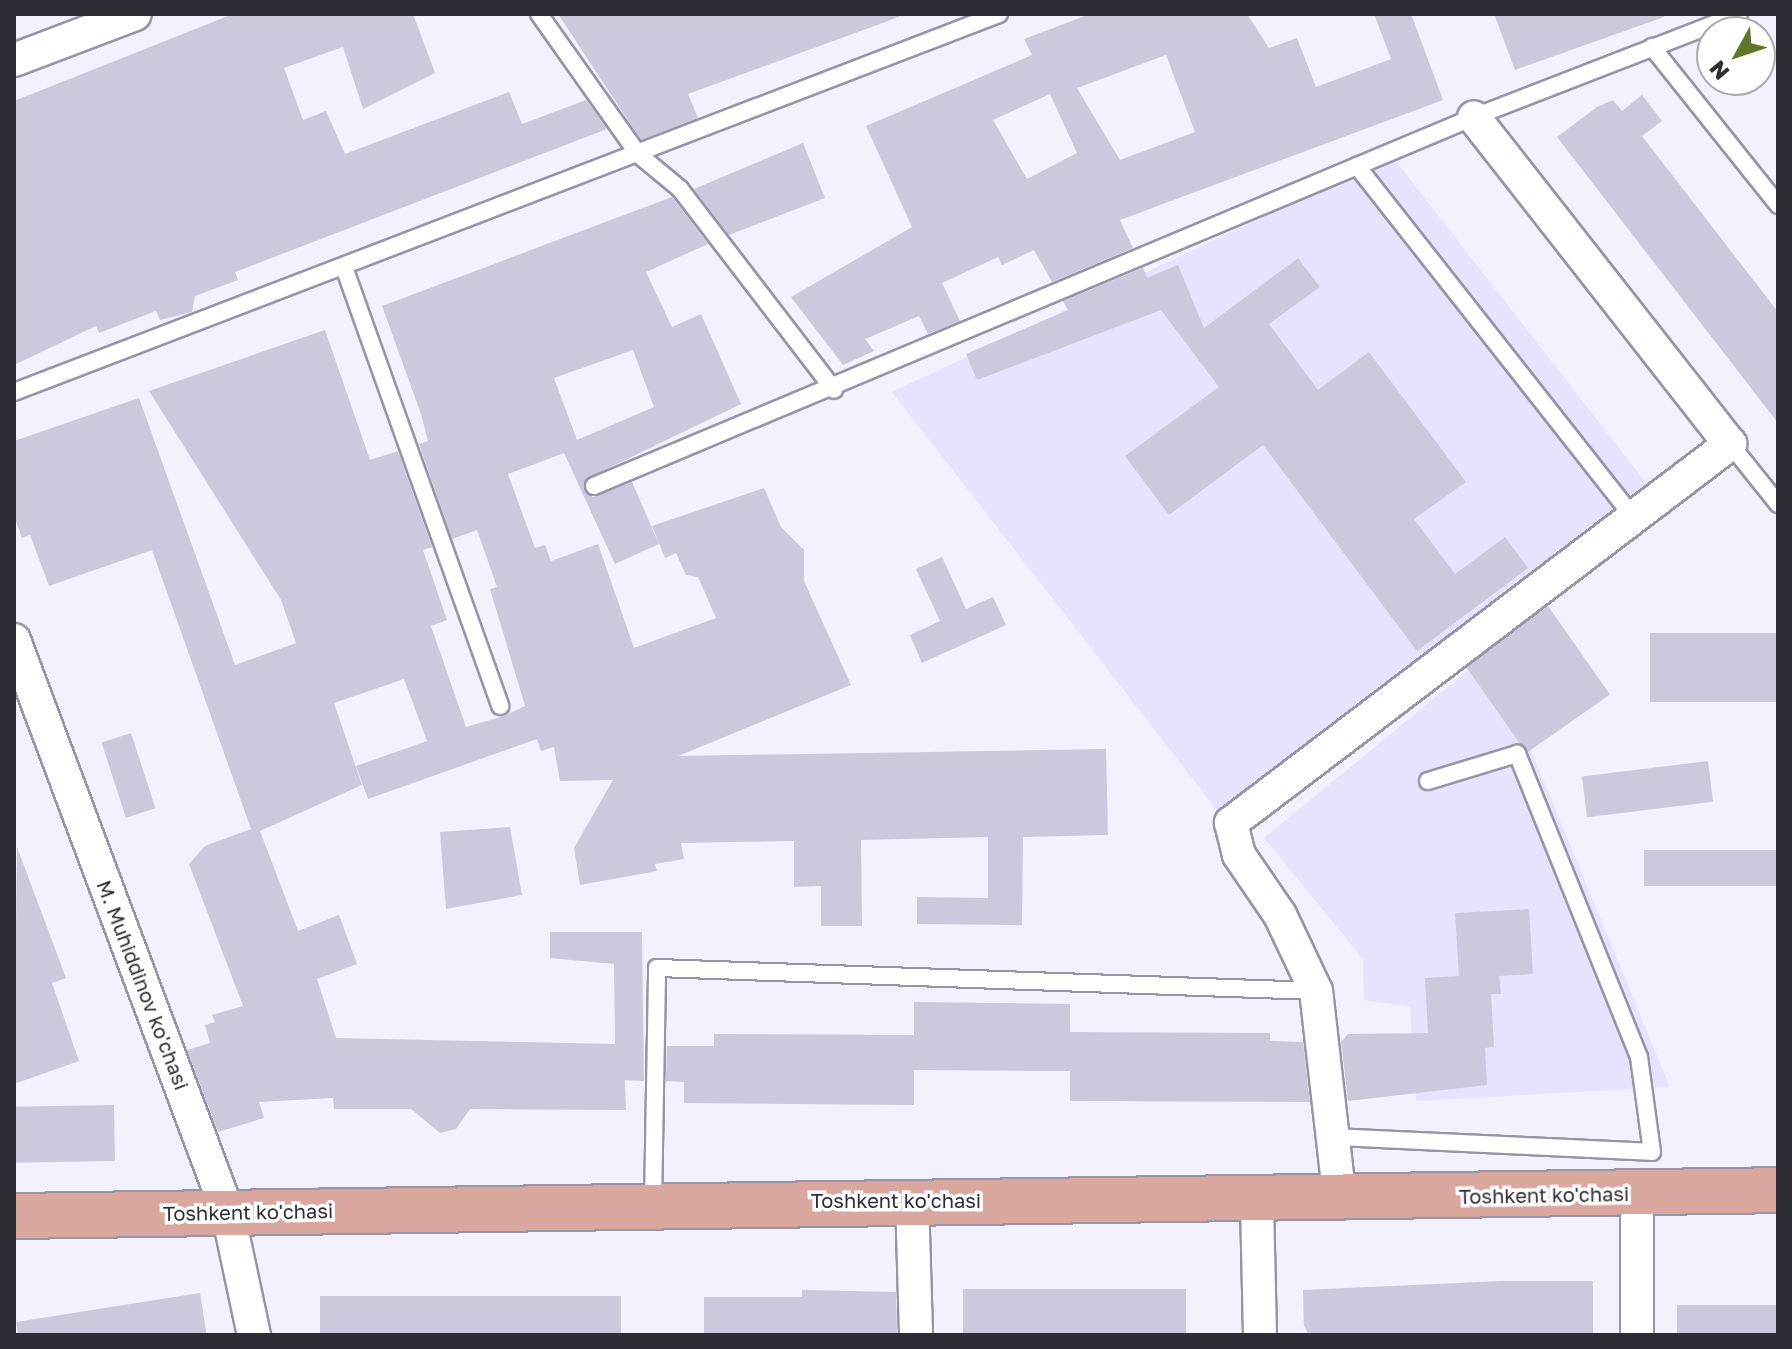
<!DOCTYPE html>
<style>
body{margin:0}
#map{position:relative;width:1792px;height:1349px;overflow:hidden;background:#f2f1fd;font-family:"Golos Text",sans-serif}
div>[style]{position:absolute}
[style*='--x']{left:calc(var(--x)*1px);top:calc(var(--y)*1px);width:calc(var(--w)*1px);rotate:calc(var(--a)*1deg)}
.built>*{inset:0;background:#e7e3fe}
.building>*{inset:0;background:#cbc9dc;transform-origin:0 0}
.roads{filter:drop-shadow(2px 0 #9694a6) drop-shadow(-2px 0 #9694a6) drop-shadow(0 2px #9694a6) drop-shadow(0 -2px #9694a6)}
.lane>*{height:16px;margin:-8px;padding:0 8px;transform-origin:8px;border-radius:8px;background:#fff}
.street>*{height:32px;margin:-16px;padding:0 16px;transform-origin:16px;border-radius:16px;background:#fff}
.primary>*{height:44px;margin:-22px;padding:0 22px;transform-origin:22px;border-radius:22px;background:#d9a79d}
span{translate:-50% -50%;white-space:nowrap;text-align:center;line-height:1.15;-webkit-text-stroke:7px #fff;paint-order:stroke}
.street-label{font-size:20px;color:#2e2d35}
.frame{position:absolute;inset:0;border:16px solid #2e2d35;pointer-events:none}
.north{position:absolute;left:1696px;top:16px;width:80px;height:80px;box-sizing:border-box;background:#fff;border:2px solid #ababae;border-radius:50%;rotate:230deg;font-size:22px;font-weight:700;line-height:32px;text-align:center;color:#2e2d35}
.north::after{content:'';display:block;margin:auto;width:28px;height:36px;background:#5f7628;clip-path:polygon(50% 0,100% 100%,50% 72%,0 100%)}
</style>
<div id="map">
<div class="built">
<i style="clip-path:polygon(1392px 156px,1650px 488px,1223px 818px,892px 392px)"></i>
<i style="clip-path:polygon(1471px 668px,1530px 748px,1670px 1087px,1416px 1101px,1410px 1007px,1364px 1000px,1363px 959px,1264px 838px)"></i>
</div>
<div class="building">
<i style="clip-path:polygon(233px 14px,413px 14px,435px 73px,363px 109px,343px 47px,284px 68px,303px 120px,326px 111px,345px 154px,509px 92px,522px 124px,586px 100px,607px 129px,235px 272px,238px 280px,195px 296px,192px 312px,160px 320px,156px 311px,99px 333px,96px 326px,14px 365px,14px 101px)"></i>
<i style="clip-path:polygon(558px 14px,899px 14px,899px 17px,688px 94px,698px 118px,641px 140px)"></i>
<i style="clip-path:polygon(evenodd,1090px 14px,1247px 14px,1269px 48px,1297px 38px,1316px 87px,1391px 59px,1374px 14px,1411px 14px,1443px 100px,1120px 220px,1133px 248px,1052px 282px,1034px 250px,1002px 265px,998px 257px,942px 283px,960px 321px,928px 334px,919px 316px,865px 339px,874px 351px,843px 365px,791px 297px,912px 227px,866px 126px,1032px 55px,1024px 39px,1090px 14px,1166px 55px,1195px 132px,1120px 160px,1077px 88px,1166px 55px,1090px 14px,1050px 94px,1077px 153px,1027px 179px,993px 120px,1050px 94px)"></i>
<i style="clip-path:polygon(1494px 14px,1664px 14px,1664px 17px,1515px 70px)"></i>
<i style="clip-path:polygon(1642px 95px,1662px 121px,1642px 136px,1778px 312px,1778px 423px,1557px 137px,1597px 107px,1613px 100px,1622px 111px)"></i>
<i style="clip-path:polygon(803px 143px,825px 198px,729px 235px,694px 189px)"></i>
<i style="clip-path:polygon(evenodd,672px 197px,708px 244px,646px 272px,672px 327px,701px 314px,741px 404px,586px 479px,584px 490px,593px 497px,632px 482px,659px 544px,615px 564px,564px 453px,508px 474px,535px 548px,545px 545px,551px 561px,598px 544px,634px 648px,716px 618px,698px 577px,686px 575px,676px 553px,665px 558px,652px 526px,764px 488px,781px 527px,804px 550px,804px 581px,851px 685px,678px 756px,1106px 749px,1108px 835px,1023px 837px,1022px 925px,917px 924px,917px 897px,988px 898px,988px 837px,861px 840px,862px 926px,821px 926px,821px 886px,794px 887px,794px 841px,681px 843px,684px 859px,655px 864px,657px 871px,580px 885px,574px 848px,613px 780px,560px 781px,554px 747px,541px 751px,537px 739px,368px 799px,356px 766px,427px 741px,404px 679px,334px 703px,362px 785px,260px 831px,298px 931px,339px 915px,357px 964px,317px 979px,336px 1038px,615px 1044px,614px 964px,550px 958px,550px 932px,642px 932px,644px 1081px,625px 1080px,626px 1110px,470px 1109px,456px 1129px,440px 1133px,411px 1109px,334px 1109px,333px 1098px,259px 1102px,264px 1118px,218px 1132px,187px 1050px,210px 1043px,205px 1025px,215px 1022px,212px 1015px,243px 1006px,189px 864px,205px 846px,251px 829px,152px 550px,49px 586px,30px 535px,22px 538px,14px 515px,14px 441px,139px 398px,235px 665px,296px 643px,281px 600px,149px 391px,325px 330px,370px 460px,398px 451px,432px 547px,423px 550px,447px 620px,431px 626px,466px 727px,504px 716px,525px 706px,490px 589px,497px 587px,477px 530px,452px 539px,419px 444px,428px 441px,421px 414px,382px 306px,672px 197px,633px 350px,654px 407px,577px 440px,554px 378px,633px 350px)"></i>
<i style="clip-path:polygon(1298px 258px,1320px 287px,1269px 324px,1318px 390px,1369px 352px,1466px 482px,1414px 519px,1455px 574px,1505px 537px,1528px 568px,1417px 651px,1263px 445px,1169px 515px,1125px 456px,1219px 387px,1161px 310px,977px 380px,966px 354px,1068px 310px,1063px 301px,1143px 268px,1147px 278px,1178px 265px,1204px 328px)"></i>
<i style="clip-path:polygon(942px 557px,966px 609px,993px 597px,1006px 625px,922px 663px,910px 635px,940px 621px,916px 569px)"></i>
<i style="left:1548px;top:606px;width:108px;height:102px;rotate:55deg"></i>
<i style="left:1778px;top:633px;width:69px;height:128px;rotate:90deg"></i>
<i style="left:131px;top:733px;width:79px;height:31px;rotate:72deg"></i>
<i style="left:1708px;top:761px;width:41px;height:127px;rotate:83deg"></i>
<i style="clip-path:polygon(510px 827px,522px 895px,446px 909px,440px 832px)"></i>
<i style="clip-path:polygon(17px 847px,66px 978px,52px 983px,79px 1061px,14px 1084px)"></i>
<i style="left:1778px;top:850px;width:36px;height:134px;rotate:90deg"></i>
<i style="clip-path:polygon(1529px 909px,1533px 974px,1499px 976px,1501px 994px,1491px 994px,1494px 1047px,1485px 1048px,1487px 1085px,1348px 1101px,1341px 1042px,1348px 1034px,1428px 1033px,1425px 978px,1459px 976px,1455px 913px)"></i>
<i style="clip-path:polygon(914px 1002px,1070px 1004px,1070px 1032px,1270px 1033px,1270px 1041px,1303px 1042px,1310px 1102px,1070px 1101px,1070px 1071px,914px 1070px,914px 1105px,684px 1103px,684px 1082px,666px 1081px,667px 1046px,714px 1046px,714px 1034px,914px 1035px)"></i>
<i style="left:114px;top:1105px;width:56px;height:100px;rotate:89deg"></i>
<i style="clip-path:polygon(1502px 1281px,1593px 1281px,1593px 1335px,1309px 1335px,1304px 1326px,1303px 1290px)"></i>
<i style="left:1186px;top:1289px;width:46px;height:223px;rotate:90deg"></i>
<i style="clip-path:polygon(802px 1290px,896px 1292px,897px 1335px,704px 1335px,704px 1297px,802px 1297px)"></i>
<i style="left:200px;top:1293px;width:43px;height:186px;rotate:81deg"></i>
<i style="left:320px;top:1296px;width:301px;height:39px"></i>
<i style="left:1778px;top:1305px;width:30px;height:101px;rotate:90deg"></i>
</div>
<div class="roads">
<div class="lane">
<i style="--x:539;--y:14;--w:171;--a:54.7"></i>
<i style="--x:638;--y:154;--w:55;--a:39.8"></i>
<i style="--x:680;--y:189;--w:253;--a:52.5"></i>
<i style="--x:1652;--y:47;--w:202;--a:51.4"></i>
<i style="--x:1357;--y:166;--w:449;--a:51.8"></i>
<i style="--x:344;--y:267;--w:466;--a:70.4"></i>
<i style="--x:14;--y:392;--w:1055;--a:-20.99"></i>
<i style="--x:1730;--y:444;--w:77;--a:51.3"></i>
<i style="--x:594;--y:486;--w:954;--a:-22.75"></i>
<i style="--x:1474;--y:117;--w:284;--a:-21.2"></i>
<i style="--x:1335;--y:1137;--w:317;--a:2.7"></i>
<i style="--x:1652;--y:1152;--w:96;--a:-97.8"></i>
<i style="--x:1639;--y:1057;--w:327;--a:-111.9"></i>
<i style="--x:1517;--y:754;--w:93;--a:163.1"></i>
<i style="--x:653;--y:1204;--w:236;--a:-89"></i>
<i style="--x:657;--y:968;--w:659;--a:2"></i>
</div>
<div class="street">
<i style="--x:14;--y:60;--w:129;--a:-20.8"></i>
<i style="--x:14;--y:640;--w:612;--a:69.52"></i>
<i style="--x:228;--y:1213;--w:125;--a:78"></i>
<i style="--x:1637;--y:1193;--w:142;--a:90"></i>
<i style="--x:912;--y:1198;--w:137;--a:88.3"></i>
<i style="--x:1340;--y:1201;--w:211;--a:-96.5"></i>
<i style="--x:1316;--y:991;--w:84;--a:-115.3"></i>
<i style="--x:1280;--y:915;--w:73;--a:-124.3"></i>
<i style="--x:1239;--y:855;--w:33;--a:-104"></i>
<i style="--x:1231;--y:823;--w:627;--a:-37.22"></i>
<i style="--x:1730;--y:444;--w:415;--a:-128.1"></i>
<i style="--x:1257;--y:1203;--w:132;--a:88.7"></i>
</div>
<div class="primary">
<i style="--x:14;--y:1216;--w:1764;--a:-0.84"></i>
</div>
</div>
<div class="street-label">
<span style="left:143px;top:985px;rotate:69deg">M. Muhiddinov ko'chasi</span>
<span style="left:1544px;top:1195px;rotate:-1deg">Toshkent ko'chasi</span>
<span style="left:896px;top:1200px">Toshkent ko'chasi</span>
<span style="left:248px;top:1212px;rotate:-1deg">Toshkent ko'chasi</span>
</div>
<div class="frame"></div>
<div class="north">N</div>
</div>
